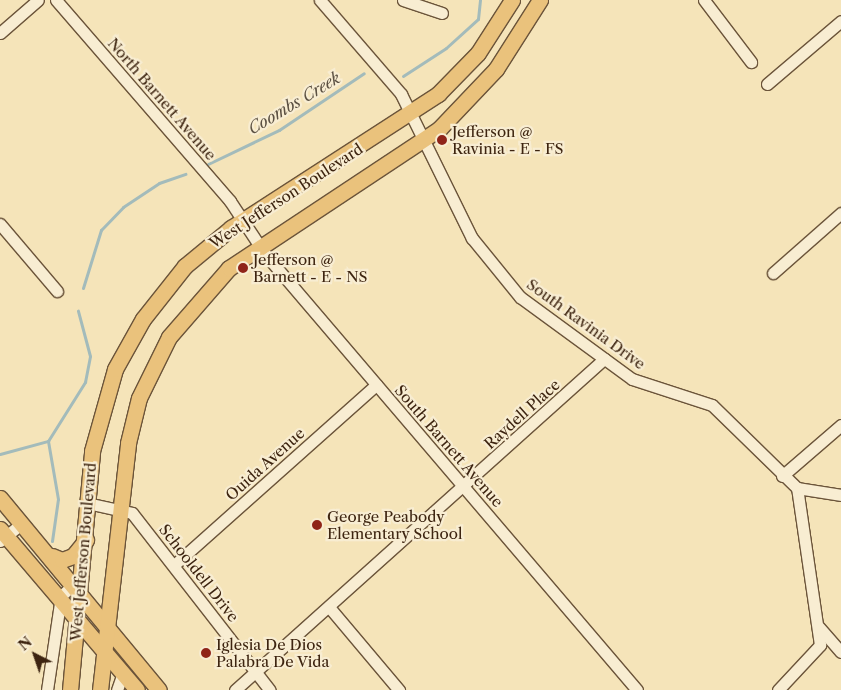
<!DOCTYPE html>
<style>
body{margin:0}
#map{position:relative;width:841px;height:690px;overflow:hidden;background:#f5e4b9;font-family:"Libre Caslon Text",serif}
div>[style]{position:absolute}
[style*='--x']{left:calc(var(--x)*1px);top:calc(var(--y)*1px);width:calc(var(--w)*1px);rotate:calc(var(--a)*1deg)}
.stream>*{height:3px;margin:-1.5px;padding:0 1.5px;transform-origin:1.5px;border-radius:1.5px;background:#a3bbbb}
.roads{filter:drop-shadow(1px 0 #6b543a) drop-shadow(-1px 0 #6b543a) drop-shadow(0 1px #6b543a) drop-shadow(0 -1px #6b543a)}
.minor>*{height:11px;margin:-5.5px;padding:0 5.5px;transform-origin:5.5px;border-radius:5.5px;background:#f8edd2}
.major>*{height:15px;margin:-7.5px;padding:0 7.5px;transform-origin:7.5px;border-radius:7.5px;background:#eac27c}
.dots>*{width:14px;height:14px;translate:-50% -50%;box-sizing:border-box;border:2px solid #f8edd2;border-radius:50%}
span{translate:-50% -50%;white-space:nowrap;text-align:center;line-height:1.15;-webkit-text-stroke:4.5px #f8edd2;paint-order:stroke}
.street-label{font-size:15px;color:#3d2410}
.poi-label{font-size:15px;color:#3d2410}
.left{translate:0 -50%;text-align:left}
.water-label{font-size:16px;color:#5c5143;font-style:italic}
.north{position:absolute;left:10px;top:630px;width:50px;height:50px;-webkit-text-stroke:4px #f8edd2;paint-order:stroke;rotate:319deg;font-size:14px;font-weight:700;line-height:20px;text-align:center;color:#3d2410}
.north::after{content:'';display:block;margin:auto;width:18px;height:22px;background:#3d2410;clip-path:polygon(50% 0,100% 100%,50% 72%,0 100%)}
</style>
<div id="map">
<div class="stream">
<i style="--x:403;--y:76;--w:51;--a:-33.1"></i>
<i style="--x:446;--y:48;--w:43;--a:-42.2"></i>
<i style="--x:478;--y:19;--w:19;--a:-84"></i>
<i style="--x:208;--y:164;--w:79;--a:-25.6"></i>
<i style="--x:279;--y:130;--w:102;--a:-33.8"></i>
<i style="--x:83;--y:288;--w:61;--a:-72.8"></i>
<i style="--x:101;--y:230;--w:32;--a:-46"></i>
<i style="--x:123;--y:207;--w:43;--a:-33.7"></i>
<i style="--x:159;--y:183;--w:28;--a:-19"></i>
<i style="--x:0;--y:454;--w:50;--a:-15.2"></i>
<i style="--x:52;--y:541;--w:42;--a:-81.9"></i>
<i style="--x:58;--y:499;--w:59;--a:-99.8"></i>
<i style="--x:48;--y:441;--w:70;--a:-57.9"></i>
<i style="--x:85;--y:382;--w:26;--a:-79"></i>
<i style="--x:90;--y:356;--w:47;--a:-104.9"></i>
</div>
<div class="roads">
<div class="minor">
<i style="--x:56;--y:0;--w:266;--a:49.1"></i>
<i style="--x:230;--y:201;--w:64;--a:56.6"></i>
<i style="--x:265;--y:254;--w:573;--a:49.53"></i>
<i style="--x:320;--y:0;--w:124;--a:49.2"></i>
<i style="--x:401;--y:94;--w:161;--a:63.8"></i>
<i style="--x:472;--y:238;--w:76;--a:50.9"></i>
<i style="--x:520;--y:297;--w:139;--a:36.2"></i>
<i style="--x:632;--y:379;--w:84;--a:18"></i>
<i style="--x:712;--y:405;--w:119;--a:44.3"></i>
<i style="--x:797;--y:488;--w:45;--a:9"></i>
<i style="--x:403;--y:0;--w:41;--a:18.4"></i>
<i style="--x:704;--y:0;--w:78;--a:52.8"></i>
<i style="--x:0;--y:33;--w:50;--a:-41"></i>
<i style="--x:767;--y:84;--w:97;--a:-40.4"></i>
<i style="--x:0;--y:224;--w:88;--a:49.6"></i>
<i style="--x:773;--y:273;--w:91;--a:-41.4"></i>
<i style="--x:782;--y:476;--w:78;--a:-40.8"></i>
<i style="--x:87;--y:503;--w:46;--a:12.5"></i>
<i style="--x:132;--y:513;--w:224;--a:52.1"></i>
<i style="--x:0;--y:541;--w:28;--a:-39"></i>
<i style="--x:174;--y:565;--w:271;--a:-41.7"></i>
<i style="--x:329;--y:607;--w:109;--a:49.9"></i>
<i style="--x:819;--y:627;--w:33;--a:49"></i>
<i style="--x:47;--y:690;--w:95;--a:-81.5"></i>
<i style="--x:61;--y:596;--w:16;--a:-43"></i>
<i style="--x:117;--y:690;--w:18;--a:-71"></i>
<i style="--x:235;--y:690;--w:496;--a:-41.9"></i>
<i style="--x:778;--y:690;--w:62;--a:-47"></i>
<i style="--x:820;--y:645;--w:159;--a:-98.3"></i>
</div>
<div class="major">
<i style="--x:0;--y:498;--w:249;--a:50.4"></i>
<i style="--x:0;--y:529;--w:211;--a:49.6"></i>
<i style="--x:52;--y:556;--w:11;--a:22"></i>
<i style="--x:62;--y:560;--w:12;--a:-20"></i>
<i style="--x:73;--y:556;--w:21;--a:-51"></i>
<i style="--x:70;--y:690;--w:240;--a:-84.7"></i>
<i style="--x:92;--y:451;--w:85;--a:-74.3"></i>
<i style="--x:115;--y:369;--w:57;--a:-60.8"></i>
<i style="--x:143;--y:319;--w:68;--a:-51.6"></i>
<i style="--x:185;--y:266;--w:60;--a:-39.6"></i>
<i style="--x:231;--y:228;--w:247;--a:-32.9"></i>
<i style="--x:438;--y:94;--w:57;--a:-45.7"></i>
<i style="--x:478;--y:53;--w:63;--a:-57.3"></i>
<i style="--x:100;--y:690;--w:249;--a:-83.5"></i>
<i style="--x:128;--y:443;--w:46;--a:-76.3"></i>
<i style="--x:139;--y:398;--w:68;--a:-63.8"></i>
<i style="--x:169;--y:337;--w:91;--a:-49"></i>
<i style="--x:229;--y:268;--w:252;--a:-33.5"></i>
<i style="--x:439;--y:129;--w:83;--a:-46.5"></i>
<i style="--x:496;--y:69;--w:82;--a:-57.5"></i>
</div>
</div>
<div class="dots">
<i style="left:442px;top:140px;background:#8f2418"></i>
<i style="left:243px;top:268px;background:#8f2418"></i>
<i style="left:317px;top:525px;background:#8f2418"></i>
<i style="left:206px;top:653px;background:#8f2418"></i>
</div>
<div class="street-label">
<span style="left:162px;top:99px;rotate:49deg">North Barnett Avenue</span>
<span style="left:286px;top:196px;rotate:-33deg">West Jefferson Boulevard</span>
<span style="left:586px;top:324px;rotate:36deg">South Ravinia Drive</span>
<span style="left:522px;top:414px;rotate:-42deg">Raydell Place</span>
<span style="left:449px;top:446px;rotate:49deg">South Barnett Avenue</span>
<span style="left:265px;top:464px;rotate:-42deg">Ouida Avenue</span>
<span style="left:83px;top:552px;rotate:-85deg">West Jefferson Boulevard</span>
<span style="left:199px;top:573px;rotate:52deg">Schooldell Drive</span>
</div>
<div class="poi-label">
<span class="left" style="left:452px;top:140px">Jefferson @<br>Ravinia - E - FS</span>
<span class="left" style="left:253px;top:268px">Jefferson @<br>Barnett - E - NS</span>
<span class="left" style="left:327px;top:525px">George Peabody<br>Elementary School</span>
<span class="left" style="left:216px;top:653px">Iglesia De Dios<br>Palabra De Vida</span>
</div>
<div class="water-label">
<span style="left:294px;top:103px;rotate:-31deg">Coombs Creek</span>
</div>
<div class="north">N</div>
</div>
